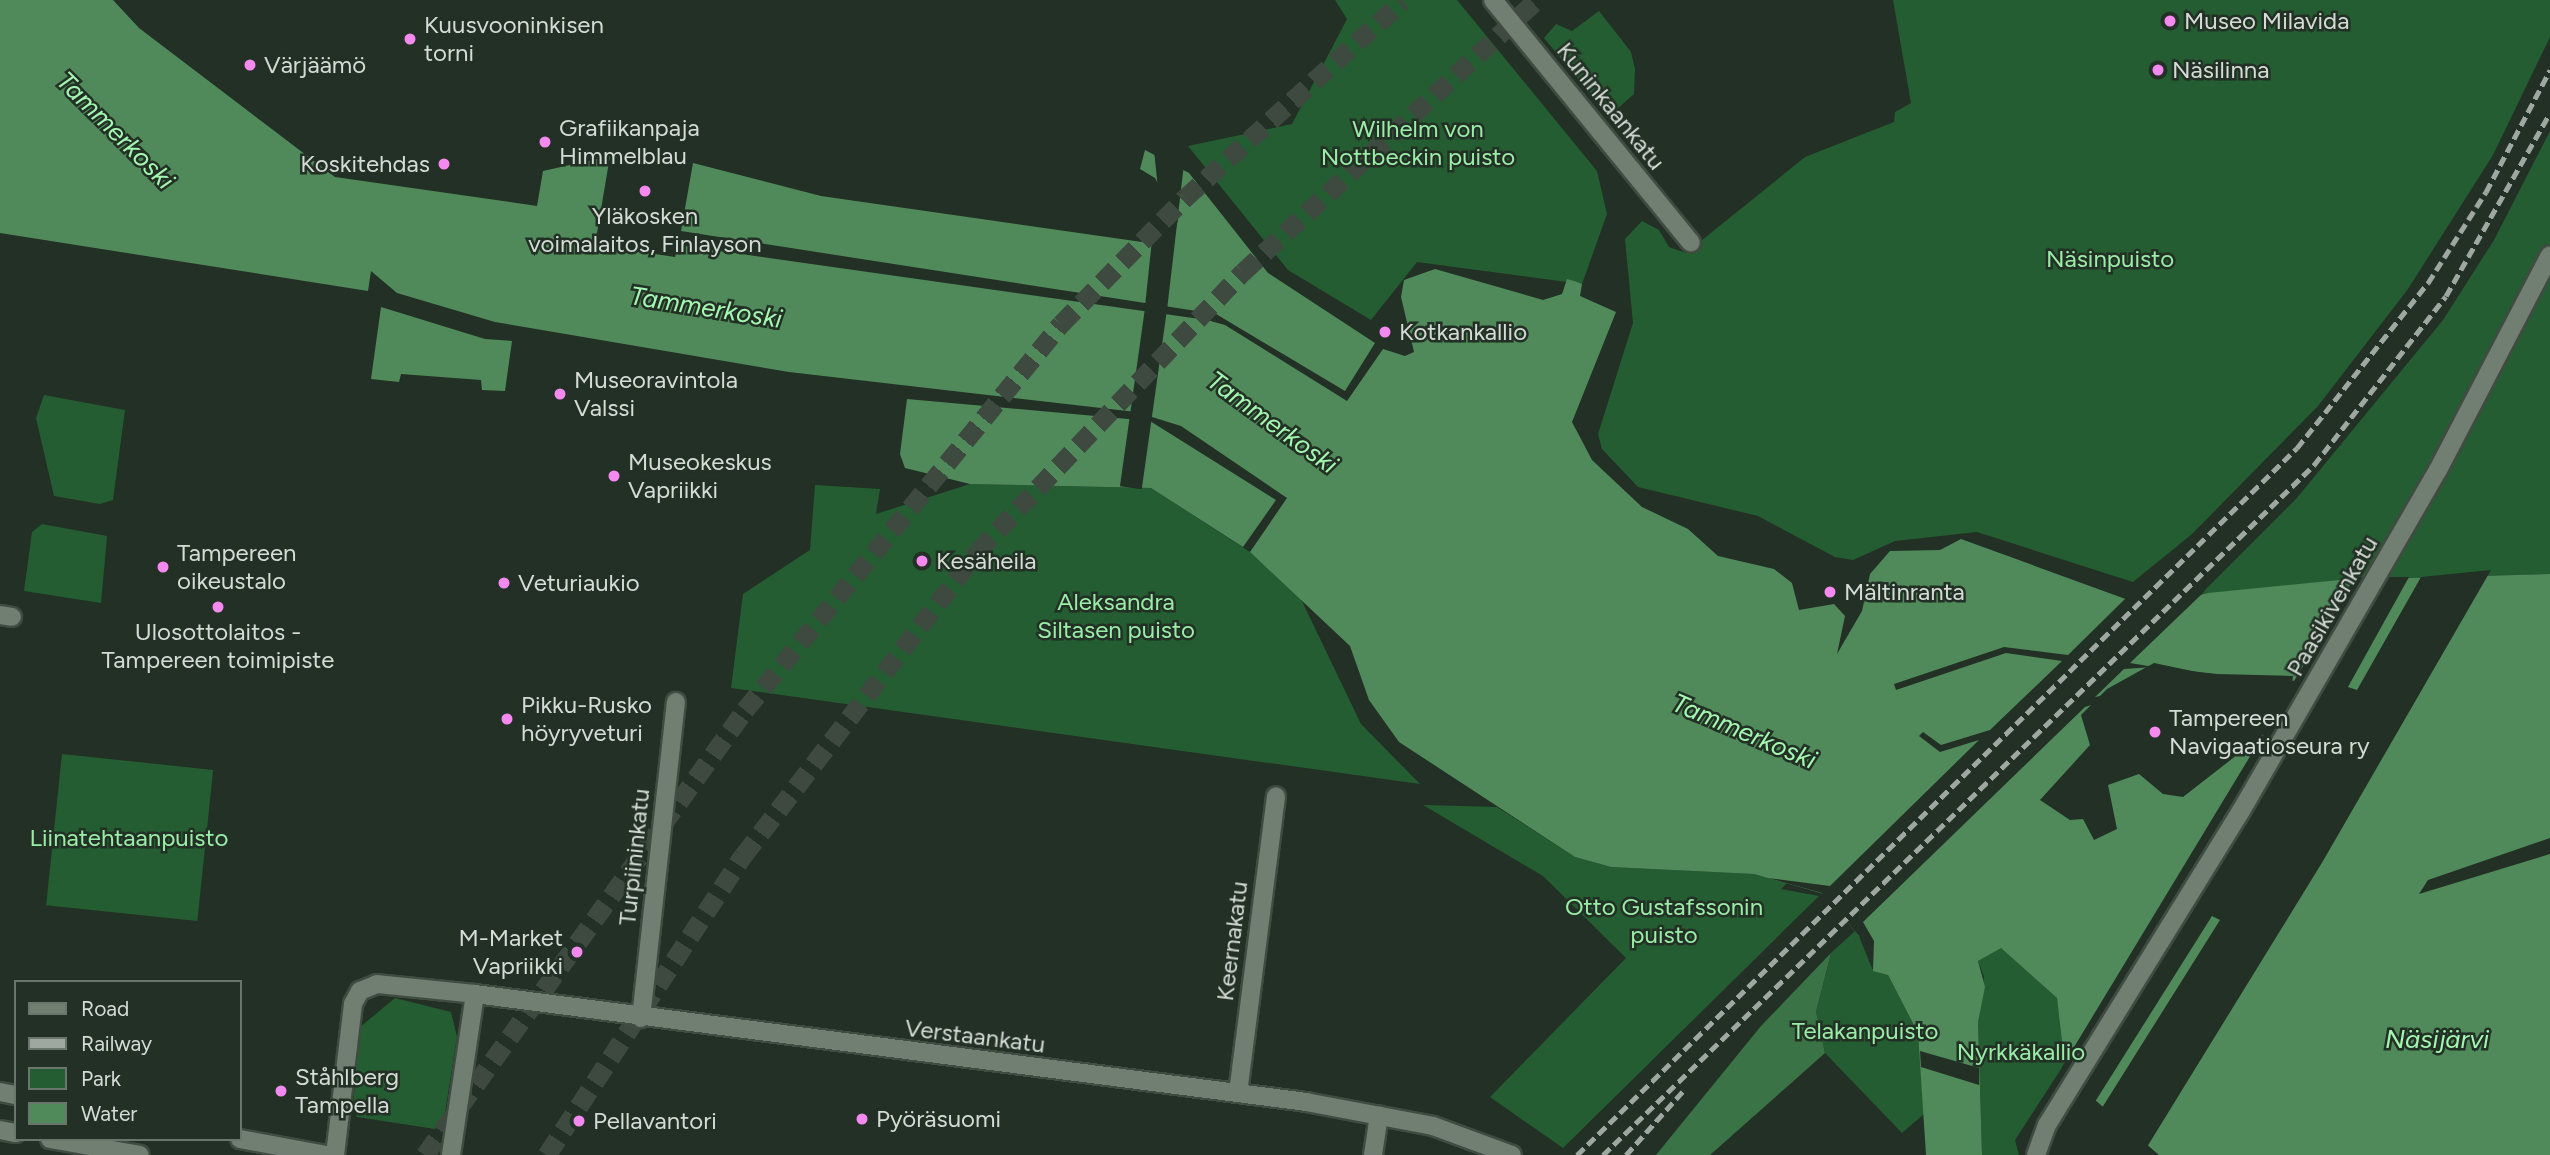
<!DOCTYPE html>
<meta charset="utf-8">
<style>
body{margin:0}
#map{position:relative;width:2550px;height:1155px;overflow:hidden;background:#233025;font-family:Figtree,sans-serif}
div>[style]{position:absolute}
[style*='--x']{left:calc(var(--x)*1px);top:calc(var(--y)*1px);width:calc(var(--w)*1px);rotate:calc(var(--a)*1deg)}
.green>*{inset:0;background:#245d31;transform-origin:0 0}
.forest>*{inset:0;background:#3a7345}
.water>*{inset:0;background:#508a5a}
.pier>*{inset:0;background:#233025;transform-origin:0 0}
.trunk-tunnel>*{height:19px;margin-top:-9.5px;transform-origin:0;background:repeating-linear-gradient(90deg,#3e4a3f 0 19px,transparent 0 29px)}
.roads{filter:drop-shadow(2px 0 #404b42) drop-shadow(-2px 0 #404b42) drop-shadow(0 2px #404b42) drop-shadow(0 -2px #404b42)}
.minor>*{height:18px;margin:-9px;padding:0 9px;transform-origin:9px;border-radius:9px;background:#707f72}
.tertiary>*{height:18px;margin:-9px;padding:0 9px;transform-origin:9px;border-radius:9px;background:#707f72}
.rail>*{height:5px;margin-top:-2.5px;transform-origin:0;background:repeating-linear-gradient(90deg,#9fa8a0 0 10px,transparent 0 15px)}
.dots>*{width:19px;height:19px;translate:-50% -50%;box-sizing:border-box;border:4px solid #233025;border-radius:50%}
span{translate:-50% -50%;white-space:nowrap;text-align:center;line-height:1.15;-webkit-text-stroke:5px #233025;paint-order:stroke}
.poi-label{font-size:24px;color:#d4dcd5}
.left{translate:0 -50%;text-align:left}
.right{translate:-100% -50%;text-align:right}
.street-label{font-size:24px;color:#d4dcd5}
.park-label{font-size:24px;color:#9aeda7}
.water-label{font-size:26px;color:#a4f7b1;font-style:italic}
.legend{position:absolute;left:14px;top:980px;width:228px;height:161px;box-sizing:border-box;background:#233025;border:2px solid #6a756b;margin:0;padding:9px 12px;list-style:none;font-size:21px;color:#d4dcd5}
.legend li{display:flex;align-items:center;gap:14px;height:35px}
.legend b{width:35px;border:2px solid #6a756b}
</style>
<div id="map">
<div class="green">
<i style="clip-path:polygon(1335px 0,1457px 0,1597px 171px,1607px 214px,1582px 284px,1417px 262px,1371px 320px,1288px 270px,1188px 146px,1292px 124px,1347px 19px)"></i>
<i style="clip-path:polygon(1893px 0,2550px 0,2550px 37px,2493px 155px,2408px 289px,2318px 406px,2192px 534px,2133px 582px,1977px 532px,1895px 541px,1853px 560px,1835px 557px,1758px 516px,1638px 487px,1602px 449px,1598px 434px,1633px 323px,1625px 239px,1642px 221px,1659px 230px,1669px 247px,1686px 253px,1805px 157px,1894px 122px,1895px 112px,1911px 103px)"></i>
<i style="clip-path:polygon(1599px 11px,1631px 52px,1635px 69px,1634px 94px,1609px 116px,1544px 38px,1556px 24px,1572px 31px)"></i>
<i style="clip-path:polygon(2550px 131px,2550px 574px,2339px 580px,2199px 596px,2296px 499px,2443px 320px,2494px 240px)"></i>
<i style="clip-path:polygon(44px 395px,125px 410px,113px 500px,100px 504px,54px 496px,36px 418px)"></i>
<i style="clip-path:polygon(970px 484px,1151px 488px,1250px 552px,1300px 597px,1361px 724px,1420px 784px,731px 688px,743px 594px,810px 550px,815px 485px,880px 489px,876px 514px)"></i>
<i style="clip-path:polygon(42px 524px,107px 536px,101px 603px,24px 591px,32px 532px)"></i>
<i style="left:62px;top:754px;width:152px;height:152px;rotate:6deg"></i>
<i style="clip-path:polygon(1423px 805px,1497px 807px,1575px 857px,1611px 867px,1754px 874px,1787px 883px,1781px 889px,1819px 896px,1563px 1148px,1490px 1097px,1626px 958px,1543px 876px)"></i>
<i style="clip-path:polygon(1855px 931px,1888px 975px,1918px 1033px,1924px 1114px,1902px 1133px,1825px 1053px,1816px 1012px,1831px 953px)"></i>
<i style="clip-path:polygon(2000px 947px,2057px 998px,2065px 1050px,2065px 1063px,2015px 1140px,2019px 1155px,1982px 1155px,1978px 1022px,1984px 977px,1978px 961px)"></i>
<i style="clip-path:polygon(395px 998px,451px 1012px,457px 1037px,445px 1113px,435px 1129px,357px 1117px,353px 1106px,360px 1027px)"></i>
</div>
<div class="forest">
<i style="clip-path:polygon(1831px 953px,1816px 1012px,1825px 1053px,1710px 1155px,1656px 1155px,1761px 1026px)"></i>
</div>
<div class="water">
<i style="clip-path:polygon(evenodd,0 0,113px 0,139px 28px,335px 177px,537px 206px,543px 171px,610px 156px,595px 245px,675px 257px,678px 245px,1207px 320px,1225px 325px,1347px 401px,1383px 349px,1405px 356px,1414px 352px,1401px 297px,1404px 280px,1435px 269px,1543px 300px,1562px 294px,1567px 279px,1574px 281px,1582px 284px,1580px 296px,1616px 312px,1572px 422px,1592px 460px,1642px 507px,1688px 529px,1718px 556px,1774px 569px,1792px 583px,1799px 610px,1834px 604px,1845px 616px,1837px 654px,1862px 611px,1870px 574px,1890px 551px,1940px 550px,1961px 539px,2153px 609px,2208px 593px,2339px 580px,2550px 574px,2550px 1155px,2159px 1155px,2066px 1075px,2057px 998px,2001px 948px,1978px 961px,1985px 987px,1978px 1022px,1982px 1155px,1926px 1155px,1918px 1033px,1888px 975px,1873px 971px,1862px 940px,1824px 894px,1754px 874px,1611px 867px,1575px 857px,1399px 742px,1369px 700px,1350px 646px,1250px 552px,1287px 498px,1181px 426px,1136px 412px,789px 372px,495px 322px,397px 293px,371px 271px,368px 291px,0 233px,0 0,2154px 663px,2230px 679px,2302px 681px,2295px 703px,2269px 730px,2183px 797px,2163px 794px,2139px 774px,2108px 785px,2117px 829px,2094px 840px,2083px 819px,2070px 820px,2040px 800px,2090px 745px,2081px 715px,2107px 689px,2154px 663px)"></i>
<i style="clip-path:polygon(1145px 150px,1189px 173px,1268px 273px,1375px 343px,1345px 391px,1216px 314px,681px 231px,693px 163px,821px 196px,1156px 244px,1175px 231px,1178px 220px,1155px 178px,1140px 169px)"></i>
<i style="clip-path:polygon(381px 307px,485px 339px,512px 341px,505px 391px,482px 390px,481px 380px,401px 374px,399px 382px,371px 379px)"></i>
<i style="clip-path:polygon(907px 399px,1150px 421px,1276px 500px,1243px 547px,1151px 488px,970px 484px,905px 468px,900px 454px)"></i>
</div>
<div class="pier">
<i style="clip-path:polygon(1154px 150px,1184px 164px,1167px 310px,1145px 306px,1152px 240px,1166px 236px,1174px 220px,1158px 189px)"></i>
<i style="left:1145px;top:308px;width:22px;height:180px;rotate:8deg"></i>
<i style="clip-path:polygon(2491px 570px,2323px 861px,2147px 1147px,2100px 1111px,2220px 920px,2212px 916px,2093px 1105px,2063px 1077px,2062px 1067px,2269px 725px,2292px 701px,2293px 683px,2355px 577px,2409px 577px,2348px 687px,2357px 690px,2421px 577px)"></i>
<i style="clip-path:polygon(2205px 591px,2130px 663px,2154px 667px,2124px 669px,2095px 697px,2105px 695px,2098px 703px,2085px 707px,1863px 922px,1874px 941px,1873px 971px,1859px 936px,1822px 893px,1768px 878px,1830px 886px,1979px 740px,1940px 752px,1919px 736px,1923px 732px,1941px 745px,1990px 730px,2062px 661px,2006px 653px,1896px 690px,1894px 684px,2004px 647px,2068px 655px,2127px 597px,2154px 605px)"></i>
<i style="clip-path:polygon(2156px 667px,2217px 674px,2293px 676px,2292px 683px,2232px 683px)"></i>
<i style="clip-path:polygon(2550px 838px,2550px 854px,2419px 894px,2428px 880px)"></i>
<i style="clip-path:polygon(1920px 1051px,1979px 1068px,1979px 1085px,1921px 1067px)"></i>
</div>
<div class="trunk-tunnel">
<i style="--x:425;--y:1155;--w:548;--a:-54.28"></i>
<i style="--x:745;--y:710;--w:499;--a:-50.7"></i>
<i style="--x:1061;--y:324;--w:177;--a:-45.5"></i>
<i style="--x:1185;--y:198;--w:294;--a:-42.2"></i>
<i style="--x:547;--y:1155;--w:358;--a:-56.8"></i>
<i style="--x:743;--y:856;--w:385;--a:-52.4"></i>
<i style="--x:978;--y:551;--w:385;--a:-46.5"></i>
<i style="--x:1243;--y:272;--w:401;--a:-42.8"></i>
</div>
<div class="roads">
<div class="minor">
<i style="--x:1493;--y:0;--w:313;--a:50.8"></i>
<i style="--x:0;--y:615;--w:12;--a:9"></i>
<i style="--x:475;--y:994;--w:838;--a:7.4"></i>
<i style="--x:1306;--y:1102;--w:129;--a:10.7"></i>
<i style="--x:1433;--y:1126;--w:84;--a:20.2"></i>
<i style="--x:641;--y:1018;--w:318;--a:-83.7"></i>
<i style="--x:1238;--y:1093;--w:299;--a:-82.7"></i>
<i style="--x:335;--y:1155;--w:152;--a:-83.2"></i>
<i style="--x:353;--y:1004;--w:15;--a:-62"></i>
<i style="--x:360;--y:991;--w:18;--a:-22"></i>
<i style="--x:377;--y:984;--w:99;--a:5.8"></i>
<i style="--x:475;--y:994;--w:163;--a:98.5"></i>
<i style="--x:1373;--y:1155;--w:40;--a:-81.5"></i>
<i style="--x:2036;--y:1155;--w:32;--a:-70"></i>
<i style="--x:2047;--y:1125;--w:369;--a:-58.3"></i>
<i style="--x:2241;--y:811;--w:394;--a:-60"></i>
<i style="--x:2438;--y:470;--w:242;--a:-62.5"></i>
</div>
<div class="tertiary">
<i style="--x:0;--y:1092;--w:16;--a:11"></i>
<i style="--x:0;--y:1130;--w:16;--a:11"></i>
<i style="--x:50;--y:1139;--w:91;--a:10.1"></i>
<i style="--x:240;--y:1139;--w:87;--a:10.5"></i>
</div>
</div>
<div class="rail">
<i style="--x:1577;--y:1155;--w:1009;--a:-44.48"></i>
<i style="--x:2297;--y:448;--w:211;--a:-51.6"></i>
<i style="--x:2428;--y:283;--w:108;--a:-57.5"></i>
<i style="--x:2486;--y:192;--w:138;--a:-62.3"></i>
<i style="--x:1603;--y:1155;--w:991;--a:-44.14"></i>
<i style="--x:2314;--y:465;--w:214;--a:-52"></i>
<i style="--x:2446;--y:296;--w:210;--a:-60.4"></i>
<i style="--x:1626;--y:1155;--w:87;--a:-48.3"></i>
</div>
<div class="dots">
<i style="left:2170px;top:21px;background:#f489f0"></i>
<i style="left:410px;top:39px;background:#f489f0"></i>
<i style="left:250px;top:65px;background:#f489f0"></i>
<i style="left:2158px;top:70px;background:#f489f0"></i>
<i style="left:545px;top:142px;background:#f489f0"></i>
<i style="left:444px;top:164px;background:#f489f0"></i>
<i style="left:645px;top:191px;background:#f489f0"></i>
<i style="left:1385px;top:332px;background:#f489f0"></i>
<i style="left:560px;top:394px;background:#f489f0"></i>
<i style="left:614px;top:476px;background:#f489f0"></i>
<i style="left:922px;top:561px;background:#f489f0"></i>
<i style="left:163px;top:567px;background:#f489f0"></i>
<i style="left:504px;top:583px;background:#f489f0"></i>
<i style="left:1830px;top:592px;background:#f489f0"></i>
<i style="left:218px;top:607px;background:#f489f0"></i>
<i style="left:507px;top:719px;background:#f489f0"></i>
<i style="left:2155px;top:732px;background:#f489f0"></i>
<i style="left:577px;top:952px;background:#f489f0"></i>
<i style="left:281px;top:1091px;background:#f489f0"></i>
<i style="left:862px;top:1119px;background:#f489f0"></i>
<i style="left:579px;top:1121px;background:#f489f0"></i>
</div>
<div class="poi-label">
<span class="left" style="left:2184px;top:21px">Museo Milavida</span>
<span class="left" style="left:424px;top:39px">Kuusvooninkisen<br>torni</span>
<span class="left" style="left:264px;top:65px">Värjäämö</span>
<span class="left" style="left:2172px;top:70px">Näsilinna</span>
<span class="left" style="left:559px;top:142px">Grafiikanpaja<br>Himmelblau</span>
<span class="right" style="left:430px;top:164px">Koskitehdas</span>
<span style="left:645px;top:230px">Yläkosken<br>voimalaitos, Finlayson</span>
<span class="left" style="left:1399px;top:332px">Kotkankallio</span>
<span class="left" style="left:574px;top:394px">Museoravintola<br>Valssi</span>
<span class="left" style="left:628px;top:476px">Museokeskus<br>Vapriikki</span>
<span class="left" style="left:177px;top:567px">Tampereen<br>oikeustalo</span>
<span class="left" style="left:936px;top:561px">Kesäheila</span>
<span class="left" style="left:518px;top:583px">Veturiaukio</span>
<span class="left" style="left:1844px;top:592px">Mältinranta</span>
<span style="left:218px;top:646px">Ulosottolaitos -<br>Tampereen toimipiste</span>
<span class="left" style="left:521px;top:719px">Pikku-Rusko<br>höyryveturi</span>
<span class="left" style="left:2169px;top:732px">Tampereen<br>Navigaatioseura ry</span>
<span class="right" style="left:563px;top:952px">M-Market<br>Vapriikki</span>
<span class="left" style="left:295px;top:1091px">Ståhlberg<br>Tampella</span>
<span class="left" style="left:876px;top:1119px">Pyöräsuomi</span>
<span class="left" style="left:593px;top:1121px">Pellavantori</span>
</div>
<div class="street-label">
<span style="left:1611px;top:106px;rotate:51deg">Kuninkaankatu</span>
<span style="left:2332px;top:606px;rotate:-60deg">Paasikivenkatu</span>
<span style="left:634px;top:857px;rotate:-84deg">Turpiininkatu</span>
<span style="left:1232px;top:941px;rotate:-83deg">Keernakatu</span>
<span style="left:975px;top:1036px;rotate:7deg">Verstaankatu</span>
</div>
<div class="park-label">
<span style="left:1418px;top:143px">Wilhelm von<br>Nottbeckin puisto</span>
<span style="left:2110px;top:259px">Näsinpuisto</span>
<span style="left:1116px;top:616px">Aleksandra<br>Siltasen puisto</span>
<span style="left:129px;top:838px">Liinatehtaanpuisto</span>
<span style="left:1664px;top:921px">Otto Gustafssonin<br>puisto</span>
<span style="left:1865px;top:1031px">Telakanpuisto</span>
<span style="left:2021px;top:1052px">Nyrkkäkallio</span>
</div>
<div class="water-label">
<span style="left:115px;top:131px;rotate:45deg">Tammerkoski</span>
<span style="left:706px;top:308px;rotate:9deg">Tammerkoski</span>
<span style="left:1272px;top:423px;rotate:36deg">Tammerkoski</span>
<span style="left:1744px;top:732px;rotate:23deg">Tammerkoski</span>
<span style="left:2437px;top:1040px">Näsijärvi</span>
</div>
<ul class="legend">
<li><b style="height:9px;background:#707f72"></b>Road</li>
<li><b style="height:9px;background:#9fa8a0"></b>Railway</li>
<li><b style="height:19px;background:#245d31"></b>Park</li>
<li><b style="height:19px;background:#508a5a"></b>Water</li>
</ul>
</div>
